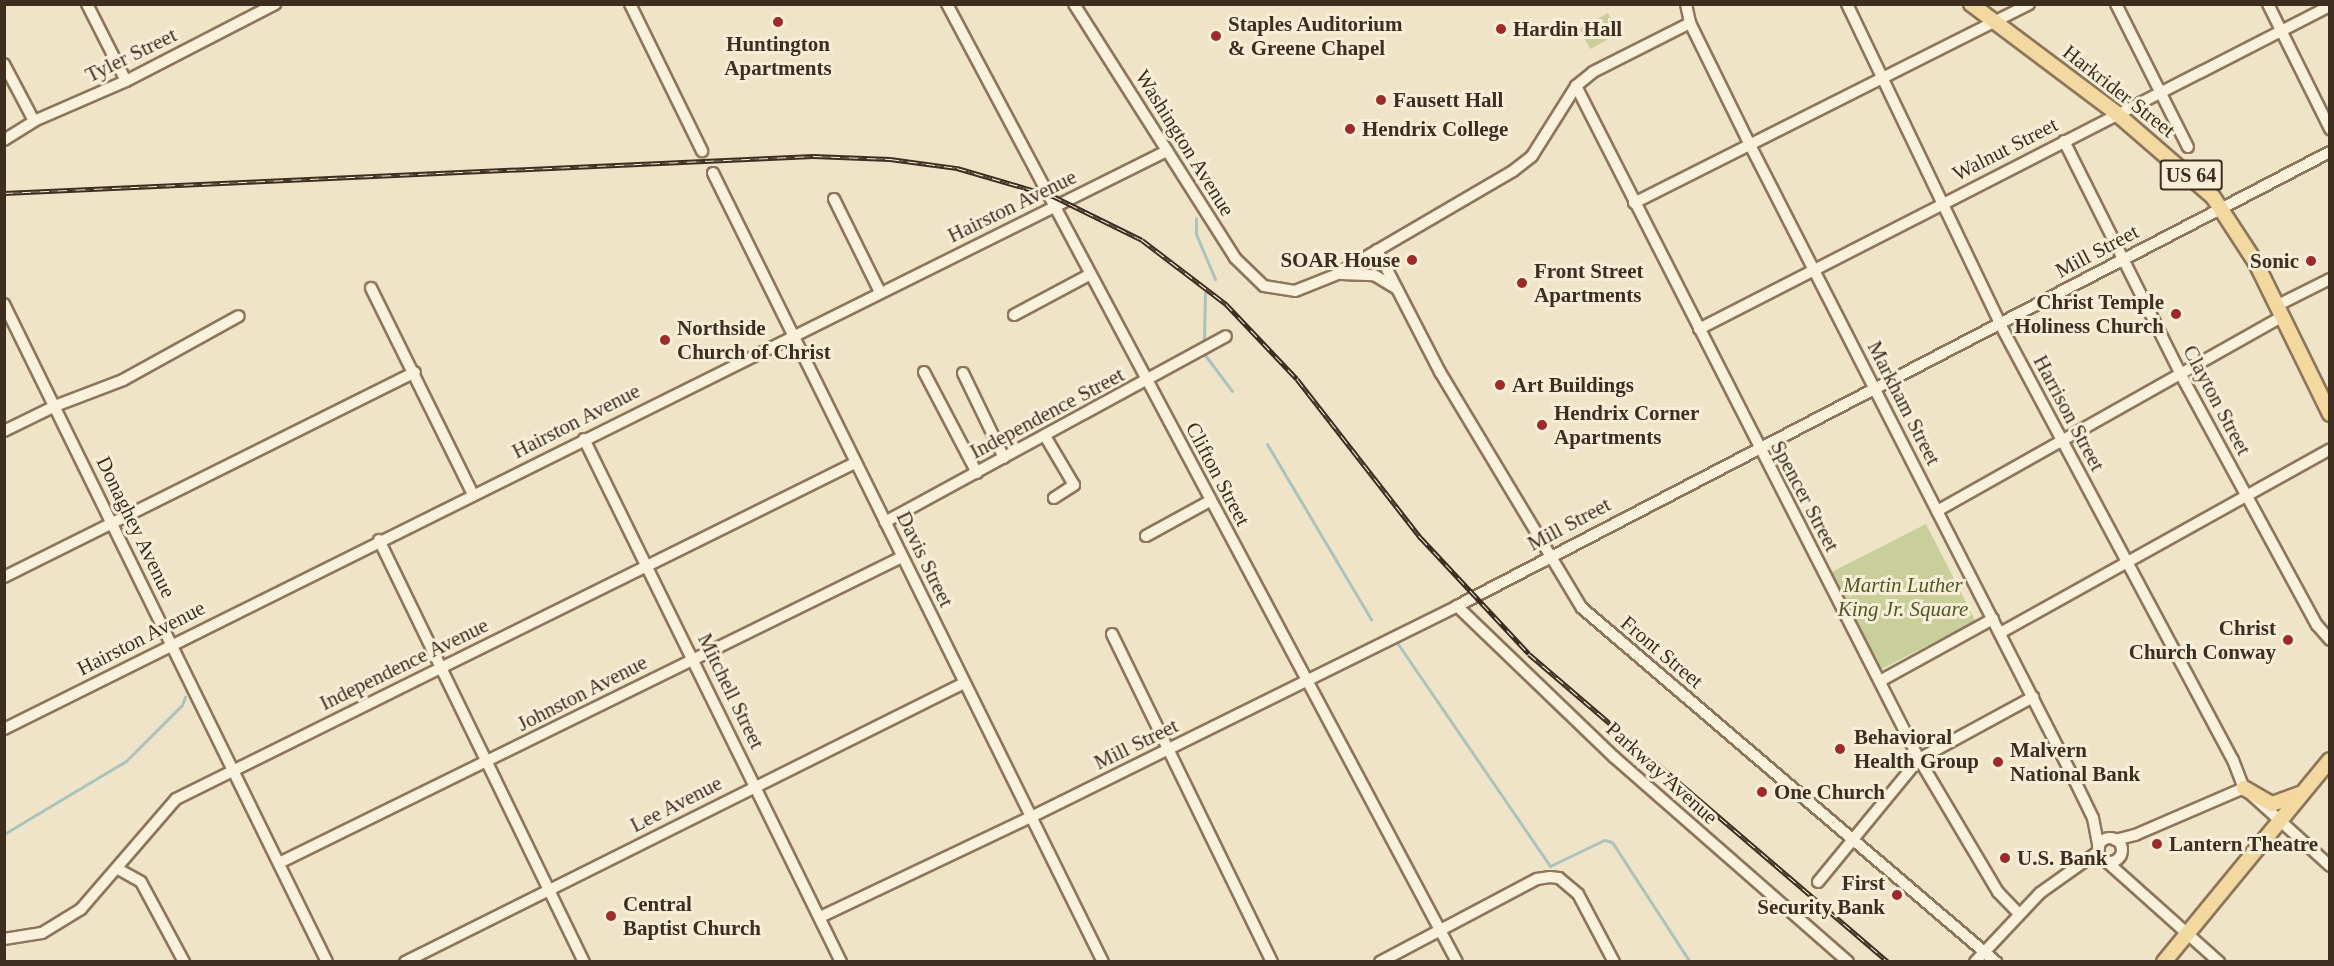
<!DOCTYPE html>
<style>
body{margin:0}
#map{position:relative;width:2334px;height:966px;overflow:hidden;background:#f0e4c8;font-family:Georgia,serif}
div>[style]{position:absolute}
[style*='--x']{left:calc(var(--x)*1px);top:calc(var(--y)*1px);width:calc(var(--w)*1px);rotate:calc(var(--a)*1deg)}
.green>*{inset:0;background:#c9cf9b;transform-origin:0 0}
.stream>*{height:3px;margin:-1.5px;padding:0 1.5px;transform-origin:1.5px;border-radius:1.5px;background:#a9c4bc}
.roads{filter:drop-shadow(2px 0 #8d765c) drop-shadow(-2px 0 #8d765c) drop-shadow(0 2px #8d765c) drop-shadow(0 -2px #8d765c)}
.minor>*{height:10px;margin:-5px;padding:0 5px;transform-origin:5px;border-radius:5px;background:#faf1dc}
.minor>.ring{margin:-5px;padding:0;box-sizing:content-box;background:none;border:10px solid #faf1dc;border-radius:50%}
.major>*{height:14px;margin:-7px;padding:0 7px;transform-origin:7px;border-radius:7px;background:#f3d9a0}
.rail>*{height:5px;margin-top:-2.5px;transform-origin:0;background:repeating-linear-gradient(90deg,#f7eed8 0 9px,#3d2e20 0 18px);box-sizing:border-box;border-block:2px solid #3d2e20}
.dots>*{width:16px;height:16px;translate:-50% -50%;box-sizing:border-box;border:3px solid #f7eed8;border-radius:50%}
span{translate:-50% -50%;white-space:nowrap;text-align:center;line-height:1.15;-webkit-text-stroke:6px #f7eed8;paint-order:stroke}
.shield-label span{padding:2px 4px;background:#f7eed8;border:2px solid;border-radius:4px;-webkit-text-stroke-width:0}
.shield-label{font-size:20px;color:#3d2e20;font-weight:700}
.poi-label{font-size:21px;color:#3d2e20;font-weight:700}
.left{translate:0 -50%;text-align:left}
.right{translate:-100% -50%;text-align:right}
.street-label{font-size:21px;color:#3d2e20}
.park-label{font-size:21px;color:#4d5a26;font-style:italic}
.frame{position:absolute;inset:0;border:6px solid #3d2e20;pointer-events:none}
</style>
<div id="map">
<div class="green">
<i style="left:1608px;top:13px;width:23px;height:33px;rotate:61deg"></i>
<i style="left:1926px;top:524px;width:109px;height:107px;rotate:63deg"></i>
</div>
<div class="stream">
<i style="--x:1196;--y:218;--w:16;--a:90"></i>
<i style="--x:1196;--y:234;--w:49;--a:67.1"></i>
<i style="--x:1204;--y:340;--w:47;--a:-88.8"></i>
<i style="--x:1205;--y:355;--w:45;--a:53.1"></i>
<i style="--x:1267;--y:444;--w:204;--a:59.3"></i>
<i style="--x:1398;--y:644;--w:269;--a:55.6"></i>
<i style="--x:1550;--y:866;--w:60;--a:-25.7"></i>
<i style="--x:1604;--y:840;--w:8;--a:14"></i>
<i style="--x:1612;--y:842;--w:143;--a:57"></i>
<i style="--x:4;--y:834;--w:142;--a:-30.9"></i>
<i style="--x:126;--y:761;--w:79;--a:-45"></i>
<i style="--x:182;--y:705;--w:9;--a:-69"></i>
</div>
<div class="roads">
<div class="minor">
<i style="--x:87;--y:4;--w:86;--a:63.1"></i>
<i style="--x:630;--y:4;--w:164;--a:63.9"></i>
<i style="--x:947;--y:4;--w:1085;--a:61.97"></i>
<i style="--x:1074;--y:4;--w:301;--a:57.6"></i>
<i style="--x:1235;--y:258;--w:40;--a:44"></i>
<i style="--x:1264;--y:286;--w:31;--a:9"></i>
<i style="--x:1295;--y:291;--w:43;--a:-21.8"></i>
<i style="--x:1335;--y:275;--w:206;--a:-30.3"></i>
<i style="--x:1513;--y:171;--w:24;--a:-38"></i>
<i style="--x:1532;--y:156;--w:83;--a:-57.8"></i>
<i style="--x:1576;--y:86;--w:22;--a:-39"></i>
<i style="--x:1593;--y:72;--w:109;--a:-26.8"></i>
<i style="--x:1686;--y:4;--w:19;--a:78"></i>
<i style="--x:1690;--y:23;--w:136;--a:63.8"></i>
<i style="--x:1750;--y:145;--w:714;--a:62.93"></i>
<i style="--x:2075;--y:781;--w:41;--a:64.1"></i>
<i style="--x:2093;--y:818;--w:31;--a:79"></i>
<i style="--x:1847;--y:4;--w:355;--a:64.4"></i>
<i style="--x:2000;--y:324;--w:494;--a:61.9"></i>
<i style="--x:2233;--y:760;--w:30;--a:69"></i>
<i style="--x:2244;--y:788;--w:116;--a:42.2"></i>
<i style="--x:2116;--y:4;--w:160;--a:63.3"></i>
<i style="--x:2268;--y:4;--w:140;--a:63.6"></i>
<i style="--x:4;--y:64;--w:64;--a:62.2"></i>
<i style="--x:1576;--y:86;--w:755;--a:62.99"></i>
<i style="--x:1919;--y:759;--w:155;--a:59.3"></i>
<i style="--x:1998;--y:892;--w:29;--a:46"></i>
<i style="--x:4;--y:140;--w:36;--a:-32"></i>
<i style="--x:34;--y:121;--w:100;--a:-23.5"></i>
<i style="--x:126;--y:81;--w:168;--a:-27.3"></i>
<i style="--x:2064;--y:141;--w:262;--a:63.4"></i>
<i style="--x:2181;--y:375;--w:285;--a:61.5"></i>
<i style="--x:2317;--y:625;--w:20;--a:49"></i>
<i style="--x:713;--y:173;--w:880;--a:63.7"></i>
<i style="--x:834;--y:199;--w:104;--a:63.7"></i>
<i style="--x:1634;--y:203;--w:442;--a:-26.7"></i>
<i style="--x:1377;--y:250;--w:137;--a:62.7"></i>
<i style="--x:1440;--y:372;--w:275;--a:59"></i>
<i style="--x:1582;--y:608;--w:545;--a:40.53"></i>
<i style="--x:1341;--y:274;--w:33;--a:2"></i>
<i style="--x:1374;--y:275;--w:26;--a:31"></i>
<i style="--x:371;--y:288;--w:230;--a:63.7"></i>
<i style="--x:4;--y:304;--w:733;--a:63.85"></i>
<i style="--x:2276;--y:306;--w:60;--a:-26.6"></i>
<i style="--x:1014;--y:315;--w:85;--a:-28.1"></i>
<i style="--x:1699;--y:329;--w:709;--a:-27.11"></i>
<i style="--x:924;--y:372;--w:114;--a:62.3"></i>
<i style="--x:963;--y:373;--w:94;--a:64.2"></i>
<i style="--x:4;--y:431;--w:57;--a:-26.1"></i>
<i style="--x:55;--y:406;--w:73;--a:-20.9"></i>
<i style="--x:123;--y:380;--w:132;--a:-28.9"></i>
<i style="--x:1045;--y:436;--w:57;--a:59.4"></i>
<i style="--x:1074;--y:485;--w:24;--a:147"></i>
<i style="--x:584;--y:439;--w:583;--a:63.83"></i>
<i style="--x:1937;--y:511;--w:395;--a:-29.4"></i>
<i style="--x:885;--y:522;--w:388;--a:-28.6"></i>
<i style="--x:1146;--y:536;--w:73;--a:-28.7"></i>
<i style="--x:379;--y:540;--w:469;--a:64.1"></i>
<i style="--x:4;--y:577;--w:459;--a:-26.5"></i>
<i style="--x:1457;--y:606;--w:218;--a:43.9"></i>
<i style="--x:1614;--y:757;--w:311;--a:41.2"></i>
<i style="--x:2000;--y:633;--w:378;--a:-29.1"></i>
<i style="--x:1112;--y:634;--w:365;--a:64"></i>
<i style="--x:1880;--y:681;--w:129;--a:-28.8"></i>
<i style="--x:4;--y:729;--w:1299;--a:-26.43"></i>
<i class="ring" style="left:2098px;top:838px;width:14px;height:14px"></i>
<i style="--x:2115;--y:840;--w:21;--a:-14"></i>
<i style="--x:2135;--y:835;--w:119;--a:-23.3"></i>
<i style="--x:2106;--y:861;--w:152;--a:41.8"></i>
<i style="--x:279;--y:863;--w:694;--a:-26.16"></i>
<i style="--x:118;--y:869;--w:26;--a:29"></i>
<i style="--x:141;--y:882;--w:91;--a:61.7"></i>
<i style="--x:1818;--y:882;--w:159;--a:-50.6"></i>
<i style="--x:1919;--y:759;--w:130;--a:-28.5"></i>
<i style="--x:820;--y:917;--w:233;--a:-25.4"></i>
<i style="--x:1031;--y:817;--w:475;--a:-26.3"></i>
<i style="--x:1457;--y:606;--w:984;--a:-27.48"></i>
<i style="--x:4;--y:939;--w:38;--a:-9"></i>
<i style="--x:42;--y:933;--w:46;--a:-31.6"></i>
<i style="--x:81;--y:909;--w:145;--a:-49.2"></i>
<i style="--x:176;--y:799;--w:758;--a:-26.33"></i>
<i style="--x:405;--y:962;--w:625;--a:-26.52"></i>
<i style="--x:1380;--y:962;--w:178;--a:-27.9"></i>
<i style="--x:1537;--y:879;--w:13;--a:-9"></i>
<i style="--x:1550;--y:877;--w:9;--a:6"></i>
<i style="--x:1559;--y:878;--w:25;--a:40"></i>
<i style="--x:1578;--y:894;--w:77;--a:62.1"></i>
<i style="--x:1975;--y:962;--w:95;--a:-46.7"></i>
<i style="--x:2040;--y:893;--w:72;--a:-35.4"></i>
</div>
<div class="major">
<i style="--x:1971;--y:4;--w:181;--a:36.9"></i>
<i style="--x:2116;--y:113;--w:128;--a:40.9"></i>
<i style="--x:2213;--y:197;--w:79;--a:56.9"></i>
<i style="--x:2256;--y:263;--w:168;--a:63.9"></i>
<i style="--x:2244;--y:788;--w:32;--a:30"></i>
<i style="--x:2272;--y:804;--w:29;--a:-20"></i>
<i style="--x:2164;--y:962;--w:261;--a:-50.6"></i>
</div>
</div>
<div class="rail">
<i style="--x:4;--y:193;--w:810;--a:-2.62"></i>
<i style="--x:813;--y:156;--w:77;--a:2.2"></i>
<i style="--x:890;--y:159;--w:68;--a:7.7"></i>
<i style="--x:957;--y:168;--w:100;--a:16.3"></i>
<i style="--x:1053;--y:196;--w:99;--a:26.3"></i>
<i style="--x:1142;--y:240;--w:106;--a:37.3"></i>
<i style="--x:1226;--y:304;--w:103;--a:46.6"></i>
<i style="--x:1297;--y:379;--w:202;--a:52.1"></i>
<i style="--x:1421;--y:538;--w:158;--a:47"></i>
<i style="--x:1529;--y:654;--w:473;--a:40.6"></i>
</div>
<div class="dots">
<i style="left:778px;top:22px;background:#9e2a2b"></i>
<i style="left:1501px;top:29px;background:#9e2a2b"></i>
<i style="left:1216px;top:36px;background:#9e2a2b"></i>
<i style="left:1381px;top:100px;background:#9e2a2b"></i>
<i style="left:1350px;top:129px;background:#9e2a2b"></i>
<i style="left:1412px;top:260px;background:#9e2a2b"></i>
<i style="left:2311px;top:261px;background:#9e2a2b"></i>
<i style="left:1522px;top:283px;background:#9e2a2b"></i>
<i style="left:2176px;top:314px;background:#9e2a2b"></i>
<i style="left:665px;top:340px;background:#9e2a2b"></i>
<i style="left:1500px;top:385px;background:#9e2a2b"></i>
<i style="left:1542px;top:425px;background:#9e2a2b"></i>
<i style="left:2288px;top:640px;background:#9e2a2b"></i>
<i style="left:1840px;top:749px;background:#9e2a2b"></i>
<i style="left:1998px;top:762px;background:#9e2a2b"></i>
<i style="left:1762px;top:792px;background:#9e2a2b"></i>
<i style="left:2157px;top:844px;background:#9e2a2b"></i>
<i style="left:2005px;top:858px;background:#9e2a2b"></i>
<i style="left:1897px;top:895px;background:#9e2a2b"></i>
<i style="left:611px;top:916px;background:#9e2a2b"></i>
</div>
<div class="shield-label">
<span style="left:2191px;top:175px">US 64</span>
</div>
<div class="poi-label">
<span class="left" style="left:1228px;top:36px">Staples Auditorium<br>&amp; Greene Chapel</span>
<span class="left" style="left:1513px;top:29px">Hardin Hall</span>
<span style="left:778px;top:56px">Huntington<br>Apartments</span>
<span class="left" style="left:1393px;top:100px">Fausett Hall</span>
<span class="left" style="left:1362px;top:129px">Hendrix College</span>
<span class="right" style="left:1400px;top:260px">SOAR House</span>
<span class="right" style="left:2299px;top:261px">Sonic</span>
<span class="left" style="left:1534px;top:283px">Front Street<br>Apartments</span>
<span class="right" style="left:2164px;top:314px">Christ Temple<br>Holiness Church</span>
<span class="left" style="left:677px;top:340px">Northside<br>Church of Christ</span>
<span class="left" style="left:1512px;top:385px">Art Buildings</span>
<span class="left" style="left:1554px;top:425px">Hendrix Corner<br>Apartments</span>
<span class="right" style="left:2276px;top:640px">Christ<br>Church Conway</span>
<span class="left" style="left:1854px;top:749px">Behavioral<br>Health Group</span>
<span class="left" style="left:2010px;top:762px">Malvern<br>National Bank</span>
<span class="left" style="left:1774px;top:792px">One Church</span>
<span class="left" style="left:2169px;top:844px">Lantern Theatre</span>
<span class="left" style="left:2017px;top:858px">U.S. Bank</span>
<span class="right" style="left:1885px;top:895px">First<br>Security Bank</span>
<span class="left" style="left:623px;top:916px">Central<br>Baptist Church</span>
</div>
<div class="street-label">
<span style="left:131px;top:55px;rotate:-26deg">Tyler Street</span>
<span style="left:2119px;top:91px;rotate:38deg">Harkrider Street</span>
<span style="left:1185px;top:143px;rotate:58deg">Washington Avenue</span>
<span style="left:2005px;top:149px;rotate:-27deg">Walnut Street</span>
<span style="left:1012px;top:206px;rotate:-26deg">Hairston Avenue</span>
<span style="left:2097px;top:251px;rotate:-28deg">Mill Street</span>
<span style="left:2217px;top:400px;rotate:62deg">Clayton Street</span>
<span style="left:1904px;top:403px;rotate:63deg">Markham Street</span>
<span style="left:1047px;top:413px;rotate:-28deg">Independence Street</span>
<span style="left:2069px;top:413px;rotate:62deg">Harrison Street</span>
<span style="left:576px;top:421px;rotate:-27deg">Hairston Avenue</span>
<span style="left:1218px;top:474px;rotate:62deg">Clifton Street</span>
<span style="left:1805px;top:496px;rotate:62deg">Spencer Street</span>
<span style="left:1569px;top:524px;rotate:-28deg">Mill Street</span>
<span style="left:136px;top:527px;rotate:64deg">Donaghey Avenue</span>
<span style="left:925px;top:559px;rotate:64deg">Davis Street</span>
<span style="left:141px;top:638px;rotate:-27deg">Hairston Avenue</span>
<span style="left:1662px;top:652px;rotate:40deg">Front Street</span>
<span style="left:404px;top:664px;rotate:-26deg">Independence Avenue</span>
<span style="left:731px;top:691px;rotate:64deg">Mitchell Street</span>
<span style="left:582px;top:693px;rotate:-27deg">Johnston Avenue</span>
<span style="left:1136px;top:744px;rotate:-26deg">Mill Street</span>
<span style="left:1662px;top:773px;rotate:42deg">Parkway Avenue</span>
<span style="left:676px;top:804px;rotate:-27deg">Lee Avenue</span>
</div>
<div class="park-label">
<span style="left:1903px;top:597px">Martin Luther<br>King Jr. Square</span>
</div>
<div class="frame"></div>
</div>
